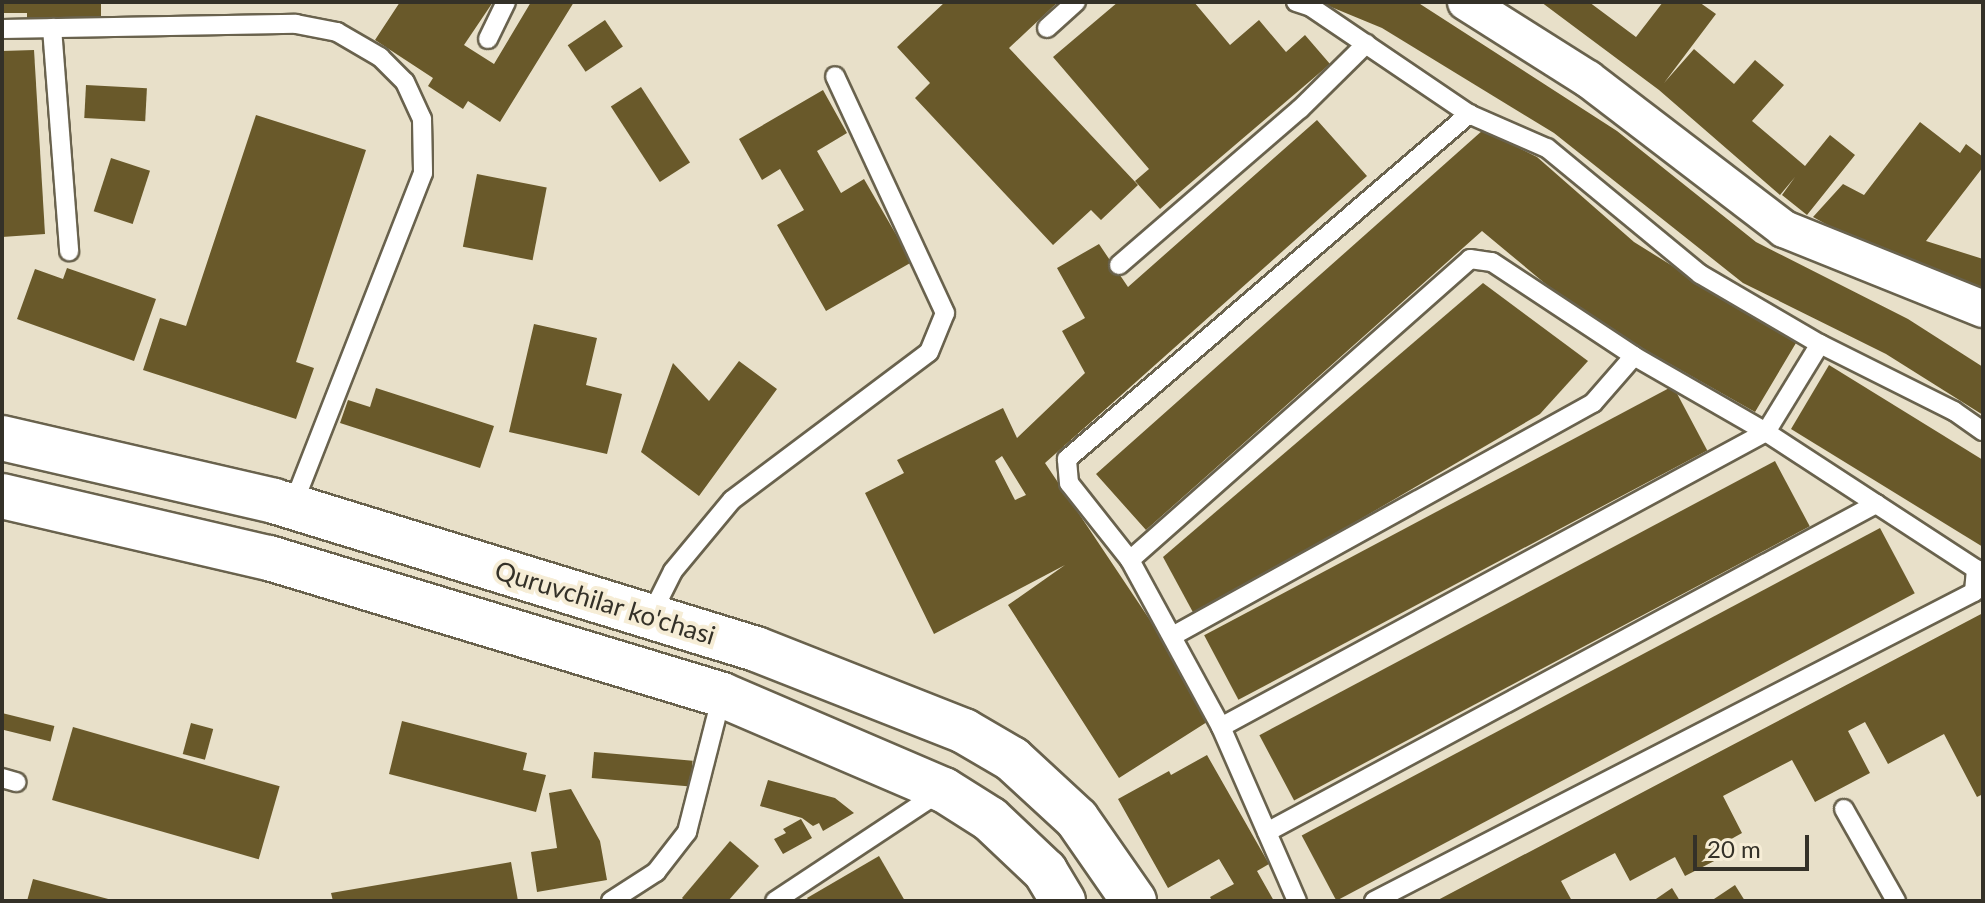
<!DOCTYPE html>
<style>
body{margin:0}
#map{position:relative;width:1985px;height:903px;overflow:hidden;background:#e8e0c9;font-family:Lato,sans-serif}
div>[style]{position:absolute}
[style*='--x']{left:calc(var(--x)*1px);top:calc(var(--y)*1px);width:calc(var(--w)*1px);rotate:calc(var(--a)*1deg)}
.building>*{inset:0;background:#69592a;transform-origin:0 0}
.roads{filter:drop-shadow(2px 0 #69624d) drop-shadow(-2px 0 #69624d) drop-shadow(0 2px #69624d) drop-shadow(0 -2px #69624d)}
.service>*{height:18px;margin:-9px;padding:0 9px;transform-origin:9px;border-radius:9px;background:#fff}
.minor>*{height:36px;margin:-18px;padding:0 18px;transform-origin:18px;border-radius:18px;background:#fff}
.primary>*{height:44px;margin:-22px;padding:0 22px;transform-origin:22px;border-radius:22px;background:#fff}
span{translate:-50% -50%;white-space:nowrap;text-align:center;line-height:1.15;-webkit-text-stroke:8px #f6edd6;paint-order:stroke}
.street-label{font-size:26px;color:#343128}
.frame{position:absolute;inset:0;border:4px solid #343128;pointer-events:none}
.scale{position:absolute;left:1693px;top:835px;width:116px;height:36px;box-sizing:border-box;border:4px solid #343128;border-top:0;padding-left:10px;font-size:24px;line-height:28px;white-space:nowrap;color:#343128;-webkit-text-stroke:6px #f6edd6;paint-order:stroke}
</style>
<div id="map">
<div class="building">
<i style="clip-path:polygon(2px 2px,101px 2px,101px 22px,27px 22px,27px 13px,2px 13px)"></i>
<i style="clip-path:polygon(400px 2px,493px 2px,464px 45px,494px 64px,531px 2px,574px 2px,500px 122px,468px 101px,463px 109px,428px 86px,433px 78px,375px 40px)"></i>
<i style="clip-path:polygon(945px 2px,1058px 2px,1009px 48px,1138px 185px,1101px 220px,1091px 210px,1053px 245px,915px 98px,930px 83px,897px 47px)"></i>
<i style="clip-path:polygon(1118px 2px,1194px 2px,1230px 45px,1259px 20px,1286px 52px,1305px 35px,1330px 64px,1160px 209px,1135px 181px,1149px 169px,1053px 57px)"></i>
<i style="clip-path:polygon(1319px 2px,1417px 2px,1617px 131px,1756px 242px,1908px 319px,1983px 367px,1983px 415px,1886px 354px,1743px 283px,1554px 133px,1382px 28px)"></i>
<i style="clip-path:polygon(1541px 2px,1589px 2px,1636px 37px,1663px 2px,1699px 2px,1716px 14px,1664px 83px,1694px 49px,1734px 84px,1755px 60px,1784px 85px,1752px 121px,1805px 166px,1830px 135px,1855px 155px,1807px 215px,1782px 195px,1795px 177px,1780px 195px,1659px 90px)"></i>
<i style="left:605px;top:20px;width:32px;height:45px;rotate:56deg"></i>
<i style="clip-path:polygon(34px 50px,45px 234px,2px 237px,2px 51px)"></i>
<i style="left:86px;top:85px;width:61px;height:33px;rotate:3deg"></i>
<i style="left:641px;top:87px;width:90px;height:36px;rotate:57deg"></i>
<i style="clip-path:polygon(823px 90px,847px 133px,817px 151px,841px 193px,864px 179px,912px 262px,826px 311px,777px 225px,804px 210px,780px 169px,762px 180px,739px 139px)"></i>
<i style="clip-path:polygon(256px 115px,366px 150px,296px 362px,314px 368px,296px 419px,143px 370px,160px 318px,186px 326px)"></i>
<i style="clip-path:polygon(evenodd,1317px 120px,1367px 176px,1045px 463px,1150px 620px,1207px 722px,1119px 778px,1008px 605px,1065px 565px,934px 634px,865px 493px,904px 473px,897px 460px,1003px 408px,1017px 438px,1085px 373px,1062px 331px,1085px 318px,1057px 268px,1099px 244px,1128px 287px,1317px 120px,1002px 456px,1026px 495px,1015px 500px,995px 461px,1002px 456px)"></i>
<i style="clip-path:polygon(1920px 122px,1960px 153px,1966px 144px,1983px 157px,1983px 167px,1926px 241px,1983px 259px,1983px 288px,1880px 254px,1813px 217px,1843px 184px,1864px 195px)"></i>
<i style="clip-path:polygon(1483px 130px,1537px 157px,1634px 242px,1796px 343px,1755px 412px,1583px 315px,1482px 231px,1146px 530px,1096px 474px)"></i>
<i style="left:111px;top:158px;width:41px;height:56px;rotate:18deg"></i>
<i style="left:477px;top:174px;width:71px;height:74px;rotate:11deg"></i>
<i style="clip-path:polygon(67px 268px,156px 299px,134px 361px,17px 319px,35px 269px,63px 279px)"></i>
<i style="clip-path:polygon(1483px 283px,1588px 361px,1540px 414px,1195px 616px,1163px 557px)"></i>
<i style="clip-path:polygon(534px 324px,597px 338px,586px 385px,622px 394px,607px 454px,509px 432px)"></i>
<i style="clip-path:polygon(739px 361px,777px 389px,699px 496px,641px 452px,673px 363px,709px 401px)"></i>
<i style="clip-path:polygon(1829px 365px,1983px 460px,1983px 547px,1791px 429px)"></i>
<i style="left:1673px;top:386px;width:73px;height:531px;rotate:62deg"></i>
<i style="clip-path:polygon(376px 388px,494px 426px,480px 468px,340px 423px,348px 400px,370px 407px)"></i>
<i style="left:1775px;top:461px;width:74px;height:584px;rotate:62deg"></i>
<i style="left:1880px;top:528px;width:74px;height:655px;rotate:62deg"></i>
<i style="clip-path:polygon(1983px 613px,1983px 794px,1977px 797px,1944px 734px,1888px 764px,1865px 722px,1848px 731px,1870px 773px,1815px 802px,1792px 760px,1723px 796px,1742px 833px,1717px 847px,1722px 857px,1685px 876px,1675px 857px,1630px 881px,1615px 853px,1561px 881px,1572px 901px,1436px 901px)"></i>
<i style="left:2px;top:713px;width:54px;height:16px;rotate:14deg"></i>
<i style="clip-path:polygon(402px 721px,527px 753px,523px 770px,546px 775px,536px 812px,389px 774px)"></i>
<i style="left:191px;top:723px;width:23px;height:32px;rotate:15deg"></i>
<i style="left:73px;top:727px;width:215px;height:76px;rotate:16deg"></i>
<i style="left:594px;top:752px;width:99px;height:26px;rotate:5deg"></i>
<i style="clip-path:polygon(1207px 755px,1269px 864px,1257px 871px,1274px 901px,1212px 901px,1210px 897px,1234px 884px,1219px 859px,1168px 888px,1118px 799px,1169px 771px,1171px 775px)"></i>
<i style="clip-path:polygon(768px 780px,835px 798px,854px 813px,823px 831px,819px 823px,813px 826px,802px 818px,760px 806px)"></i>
<i style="clip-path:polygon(571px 789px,600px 841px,607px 880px,537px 892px,531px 852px,557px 848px,549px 793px)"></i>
<i style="clip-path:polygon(801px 819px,812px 838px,783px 854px,774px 839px,786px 833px,783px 829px)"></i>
<i style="clip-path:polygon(730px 841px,759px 866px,728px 901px,685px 901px,682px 898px)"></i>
<i style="clip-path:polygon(879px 856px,905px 901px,809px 901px,807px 898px)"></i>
<i style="clip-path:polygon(511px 862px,518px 901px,333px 901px,331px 893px)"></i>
<i style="clip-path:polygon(33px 879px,112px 900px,111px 901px,27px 901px)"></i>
<i style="clip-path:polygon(1735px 885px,1745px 901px,1711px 901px)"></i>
<i style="clip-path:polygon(1672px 888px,1680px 901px,1653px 901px)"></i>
</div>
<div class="roads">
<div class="service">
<i style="--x:1296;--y:2;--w:16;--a:18"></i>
<i style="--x:1311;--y:7;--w:191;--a:34.1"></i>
<i style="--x:1469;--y:114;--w:85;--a:23.6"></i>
<i style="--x:1547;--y:148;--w:198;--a:39.5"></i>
<i style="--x:1700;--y:274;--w:139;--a:30.3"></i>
<i style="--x:1820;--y:344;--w:150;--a:26.6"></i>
<i style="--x:1954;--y:411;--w:35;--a:35"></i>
<i style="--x:52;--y:28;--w:224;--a:85.6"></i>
<i style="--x:1047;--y:28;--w:39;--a:-42"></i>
<i style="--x:2;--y:29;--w:294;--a:-1"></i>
<i style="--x:296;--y:24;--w:42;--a:11"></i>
<i style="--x:337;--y:32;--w:50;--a:30.2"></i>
<i style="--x:380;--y:57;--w:35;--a:45"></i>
<i style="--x:405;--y:82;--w:41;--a:65.3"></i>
<i style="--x:422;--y:119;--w:54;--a:88.9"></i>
<i style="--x:423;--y:173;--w:359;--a:111.4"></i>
<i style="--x:488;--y:39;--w:41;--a:-64.1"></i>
<i style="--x:1119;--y:265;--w:239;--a:-40.8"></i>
<i style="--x:1300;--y:109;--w:93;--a:-44.6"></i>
<i style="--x:1130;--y:560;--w:454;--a:-41.5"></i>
<i style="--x:1470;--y:259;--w:22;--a:8"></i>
<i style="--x:1492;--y:262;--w:170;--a:33.5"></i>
<i style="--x:1634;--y:356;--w:62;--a:131.1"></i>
<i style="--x:1593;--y:403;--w:481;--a:151"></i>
<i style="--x:650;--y:617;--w:51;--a:-63.4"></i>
<i style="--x:673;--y:571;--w:92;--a:-50.3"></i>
<i style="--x:732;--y:500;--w:246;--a:-36.9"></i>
<i style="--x:929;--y:352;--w:42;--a:-67.7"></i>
<i style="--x:945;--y:313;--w:261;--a:-114.9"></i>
<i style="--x:1221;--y:727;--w:620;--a:-28.43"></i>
<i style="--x:1766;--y:432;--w:103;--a:-58.5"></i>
<i style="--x:2;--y:778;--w:15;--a:16"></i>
<i style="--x:1844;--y:809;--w:106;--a:60.5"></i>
<i style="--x:1267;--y:832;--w:692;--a:-28.31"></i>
<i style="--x:611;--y:901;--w:54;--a:-32.8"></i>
<i style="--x:656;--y:872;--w:51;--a:-52.2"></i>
<i style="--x:687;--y:832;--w:141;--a:-75.7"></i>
<i style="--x:775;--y:901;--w:199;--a:-33.5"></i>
<i style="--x:1297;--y:901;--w:190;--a:-113.6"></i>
<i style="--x:1221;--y:727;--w:190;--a:-118.6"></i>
<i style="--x:1130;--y:560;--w:98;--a:-128.4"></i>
<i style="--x:1069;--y:483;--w:24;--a:-95"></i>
<i style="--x:1067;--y:459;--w:530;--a:-40.64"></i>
<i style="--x:1374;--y:901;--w:675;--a:-27.25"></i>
<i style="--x:1974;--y:592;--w:23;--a:-85"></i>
<i style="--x:1976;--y:569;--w:251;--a:-146.9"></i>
<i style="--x:1766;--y:432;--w:152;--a:-150.1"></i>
</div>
<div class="minor">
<i style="--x:1466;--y:2;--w:144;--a:32.3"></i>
<i style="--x:1588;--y:79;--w:247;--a:37.4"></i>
<i style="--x:1784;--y:229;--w:214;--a:21.9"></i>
</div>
<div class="primary">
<i style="--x:2;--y:438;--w:279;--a:13"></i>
<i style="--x:274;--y:501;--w:504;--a:17.07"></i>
<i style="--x:756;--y:649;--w:224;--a:21.5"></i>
<i style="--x:964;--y:731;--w:56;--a:30.3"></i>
<i style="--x:1012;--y:759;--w:88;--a:42.7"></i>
<i style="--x:1077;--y:819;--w:100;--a:55.2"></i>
<i style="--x:2;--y:496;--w:274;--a:13.1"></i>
<i style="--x:269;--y:558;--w:473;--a:16.8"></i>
<i style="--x:722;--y:695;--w:241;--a:23.2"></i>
<i style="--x:944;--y:790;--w:54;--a:32.2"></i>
<i style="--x:990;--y:819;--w:76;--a:43.4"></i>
<i style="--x:1045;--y:871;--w:35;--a:59"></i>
</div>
</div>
<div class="street-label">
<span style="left:605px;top:603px;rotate:17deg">Quruvchilar ko'chasi</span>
</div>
<div class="frame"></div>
<div class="scale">20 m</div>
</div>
